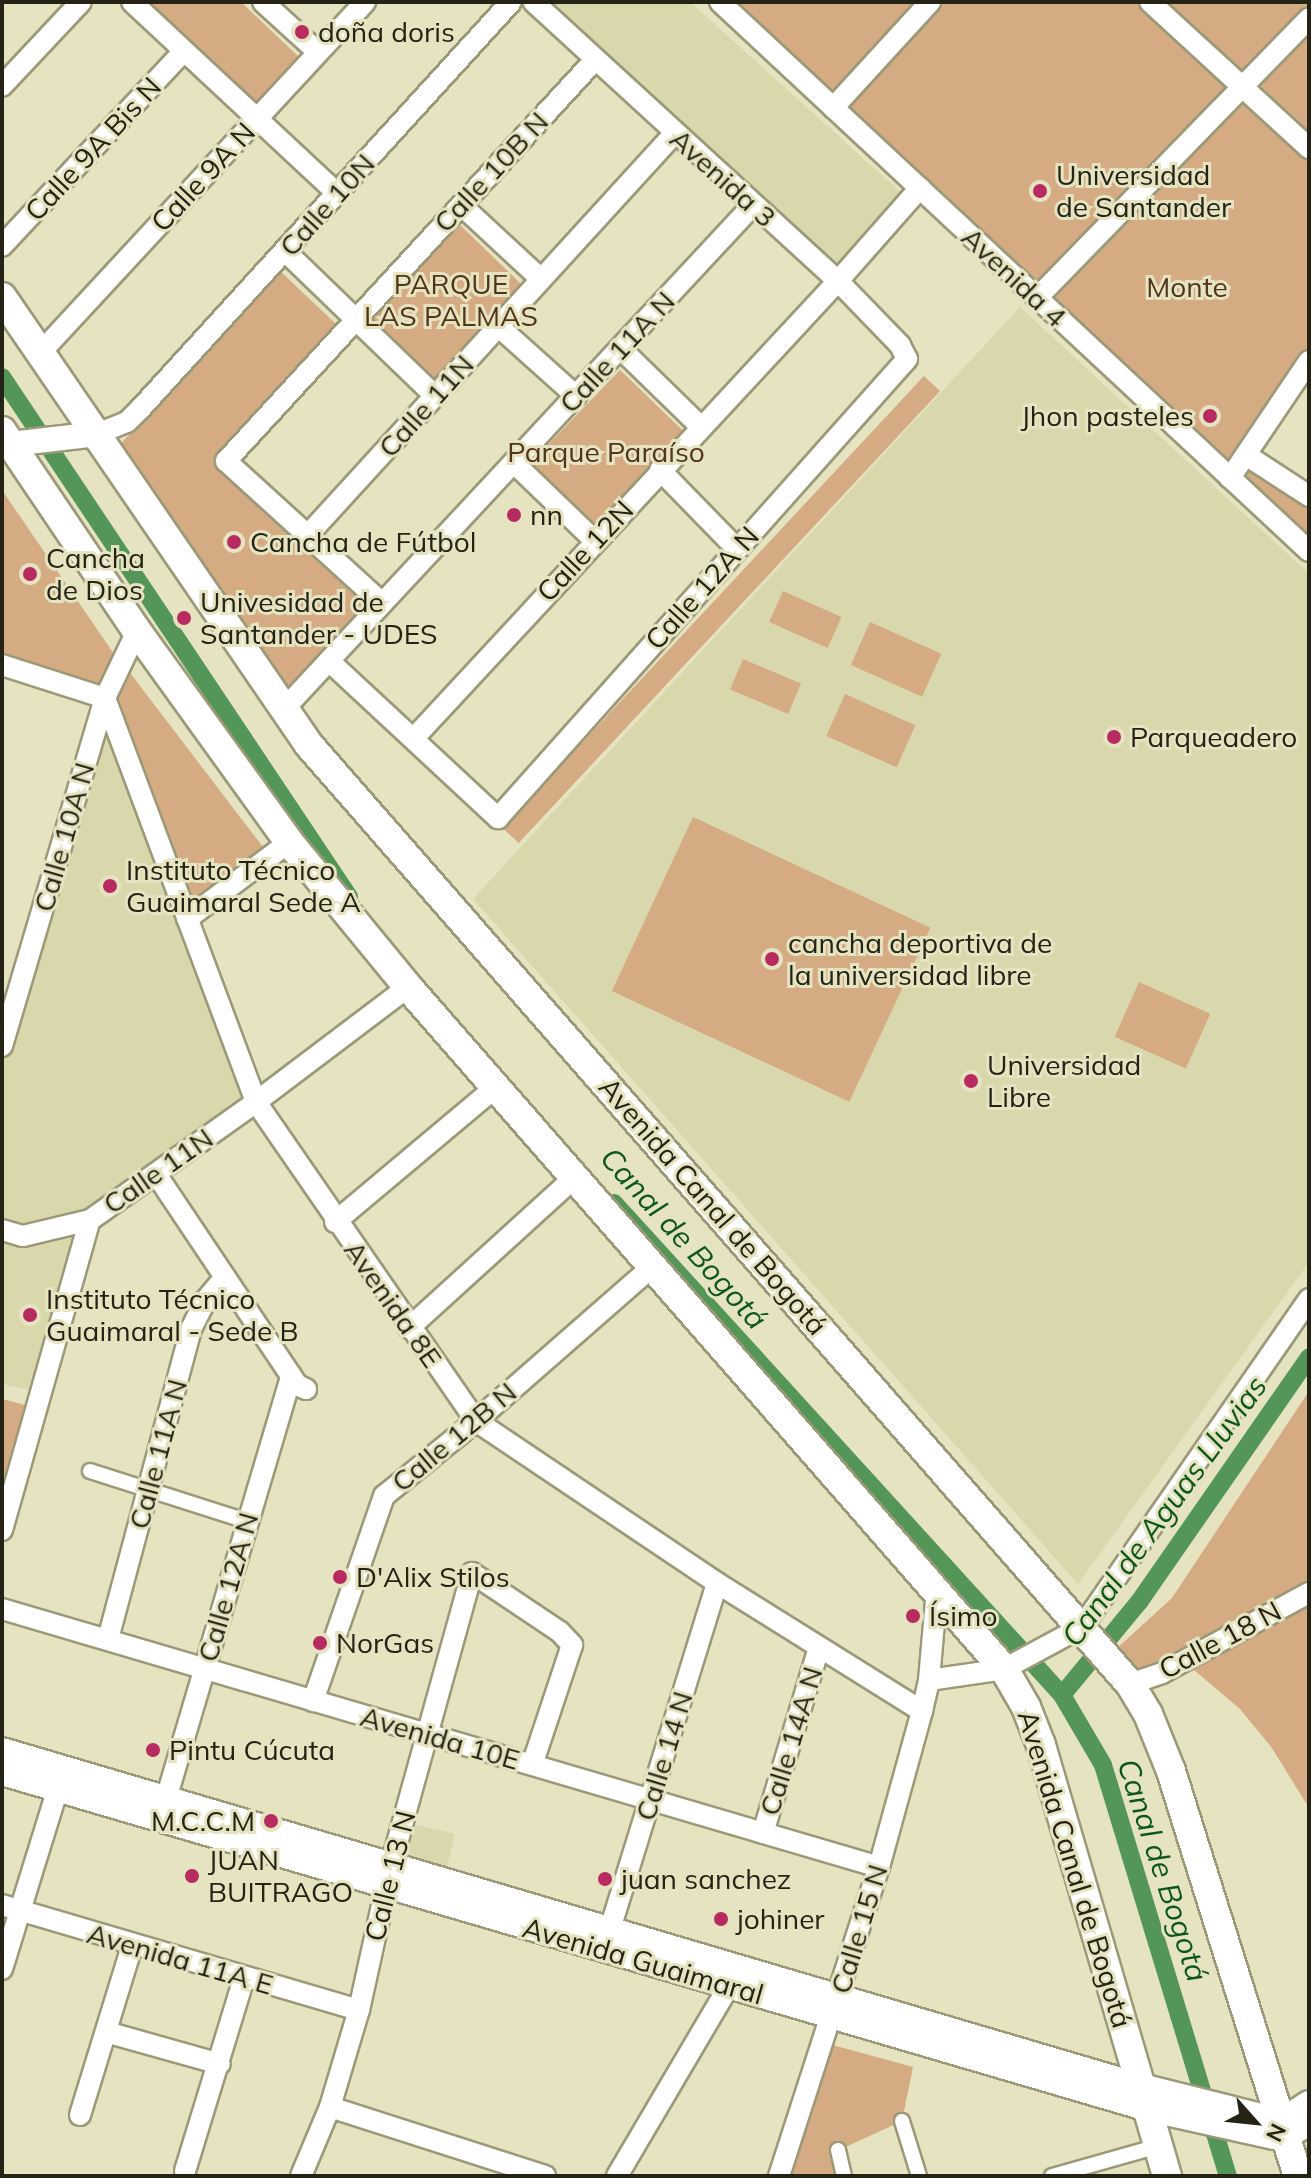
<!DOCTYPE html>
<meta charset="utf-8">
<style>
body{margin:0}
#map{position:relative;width:1311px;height:2178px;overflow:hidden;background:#e5e3c0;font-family:Mulish,sans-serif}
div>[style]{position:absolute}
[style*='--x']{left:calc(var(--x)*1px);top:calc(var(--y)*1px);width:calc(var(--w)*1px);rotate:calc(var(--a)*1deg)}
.built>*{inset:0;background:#d9d7ac;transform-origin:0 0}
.green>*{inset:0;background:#d5ab83;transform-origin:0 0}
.canal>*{height:18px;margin:-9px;padding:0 9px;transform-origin:9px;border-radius:9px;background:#539658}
.roads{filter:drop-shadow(2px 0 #9b9978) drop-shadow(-2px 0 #9b9978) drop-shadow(0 2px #9b9978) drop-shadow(0 -2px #9b9978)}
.pedestrian>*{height:14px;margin:-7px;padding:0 7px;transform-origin:7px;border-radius:7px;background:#fff}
.minor>*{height:20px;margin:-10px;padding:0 10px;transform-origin:10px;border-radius:10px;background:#fff}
.tertiary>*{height:24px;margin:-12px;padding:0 12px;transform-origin:12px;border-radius:12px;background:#fff}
.secondary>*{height:28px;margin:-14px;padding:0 14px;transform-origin:14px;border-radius:14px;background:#fff}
.dots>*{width:22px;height:22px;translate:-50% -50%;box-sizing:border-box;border:4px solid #e5e3c0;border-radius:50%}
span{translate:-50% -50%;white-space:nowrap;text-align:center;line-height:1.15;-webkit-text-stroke:6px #e5e3c0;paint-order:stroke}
.poi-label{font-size:28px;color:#242316}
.left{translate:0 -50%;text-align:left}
.right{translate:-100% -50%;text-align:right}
.street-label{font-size:28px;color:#242316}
.park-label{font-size:28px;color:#503519}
.water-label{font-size:30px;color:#0d571b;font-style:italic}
.frame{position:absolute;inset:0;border:4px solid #242316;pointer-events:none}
.north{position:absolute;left:1215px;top:2082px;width:80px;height:80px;-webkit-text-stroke:6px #e5e3c0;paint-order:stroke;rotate:117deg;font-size:22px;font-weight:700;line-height:32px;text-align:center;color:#242316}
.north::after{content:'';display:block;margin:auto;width:28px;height:36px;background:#242316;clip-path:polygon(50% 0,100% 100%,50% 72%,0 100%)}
</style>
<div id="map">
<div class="built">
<i style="clip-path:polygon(543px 2px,690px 2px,906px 197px,836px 274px)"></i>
<i style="clip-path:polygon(1020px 307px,1309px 574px,1309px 1262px,1078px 1584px,473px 899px)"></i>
<i style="clip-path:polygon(105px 714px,243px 1101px,84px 1213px,27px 1226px,2px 1221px,2px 1059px)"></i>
<i style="clip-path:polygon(81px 1232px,37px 1391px,2px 1384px,2px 1240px,26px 1246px)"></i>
<i style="left:408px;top:1823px;width:48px;height:38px;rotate:13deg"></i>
</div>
<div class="green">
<i style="clip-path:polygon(136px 2px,241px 2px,301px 59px,255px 116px)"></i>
<i style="clip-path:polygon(715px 2px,1309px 2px,1309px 361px,1230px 478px)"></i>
<i style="left:460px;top:225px;width:88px;height:138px;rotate:44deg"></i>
<i style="clip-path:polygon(279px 270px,337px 325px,216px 458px,370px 603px,285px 694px,106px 460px)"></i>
<i style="left:620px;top:370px;width:93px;height:138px;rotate:44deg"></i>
<i style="left:924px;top:376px;width:22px;height:618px;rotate:43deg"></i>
<i style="clip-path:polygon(1248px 462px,1309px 502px,1309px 543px,1239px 478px)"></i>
<i style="clip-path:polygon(2px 490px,116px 657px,101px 692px,2px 660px)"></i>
<i style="left:783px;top:591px;width:64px;height:34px;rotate:24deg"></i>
<i style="left:870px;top:622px;width:78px;height:47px;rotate:24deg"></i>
<i style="left:743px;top:659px;width:63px;height:33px;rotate:23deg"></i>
<i style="clip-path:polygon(124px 665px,269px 855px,193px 910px,111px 700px)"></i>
<i style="left:845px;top:694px;width:77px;height:46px;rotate:24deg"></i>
<i style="left:693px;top:817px;width:262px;height:192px;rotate:25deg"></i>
<i style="left:1139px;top:982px;width:78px;height:60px;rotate:24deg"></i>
<i style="clip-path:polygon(1309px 1391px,1309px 1581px,1142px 1676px,1115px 1650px,1172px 1598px)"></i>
<i style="clip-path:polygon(2px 1399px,29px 1406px,2px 1503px)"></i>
<i style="clip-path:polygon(1309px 1603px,1309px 1808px,1272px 1748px,1240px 1709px,1194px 1670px)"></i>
<i style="clip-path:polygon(829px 2044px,913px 2067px,902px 2121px,839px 2150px,844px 2176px,789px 2176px)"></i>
</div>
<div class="canal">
<i style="--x:2;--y:377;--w:625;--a:56.28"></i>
<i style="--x:614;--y:1203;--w:665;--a:47.68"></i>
<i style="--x:1062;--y:1695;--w:81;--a:59.6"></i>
<i style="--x:1103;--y:1765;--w:430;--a:73.1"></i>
<i style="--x:1062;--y:1695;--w:121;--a:-50.4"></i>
<i style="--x:1139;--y:1602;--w:298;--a:-55.2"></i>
</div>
<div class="roads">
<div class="pedestrian">
<i style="--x:90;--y:1471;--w:165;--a:17.7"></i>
<i style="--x:902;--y:2121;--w:58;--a:72.8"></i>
<i style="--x:838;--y:2150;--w:27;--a:77"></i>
<i style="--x:1052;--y:2176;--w:111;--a:-15.7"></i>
</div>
<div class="minor">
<i style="--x:132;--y:2;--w:280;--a:43"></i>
<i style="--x:263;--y:2;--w:74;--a:42.3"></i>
<i style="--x:720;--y:2;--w:805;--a:42.99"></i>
<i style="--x:1150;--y:2;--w:216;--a:42.6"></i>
<i style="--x:2;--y:86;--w:115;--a:-46.8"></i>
<i style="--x:833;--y:108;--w:144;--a:-47.5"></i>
<i style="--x:461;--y:205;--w:109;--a:42.8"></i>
<i style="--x:2;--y:246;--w:267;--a:-47"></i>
<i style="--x:286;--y:252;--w:207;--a:44"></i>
<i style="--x:1037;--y:298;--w:390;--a:-45.8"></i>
<i style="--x:498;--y:326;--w:105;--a:41.9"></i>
<i style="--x:621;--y:349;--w:112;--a:44.3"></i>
<i style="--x:41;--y:352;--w:477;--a:-47.2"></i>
<i style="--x:97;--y:434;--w:32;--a:-22"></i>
<i style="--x:127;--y:422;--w:20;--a:-45"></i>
<i style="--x:141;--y:408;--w:549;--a:-47.66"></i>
<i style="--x:1246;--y:455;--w:75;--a:33.1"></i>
<i style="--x:514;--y:463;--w:112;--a:43.9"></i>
<i style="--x:660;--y:470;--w:110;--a:45.7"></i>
<i style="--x:1230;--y:478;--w:141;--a:-56"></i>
<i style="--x:307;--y:536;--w:544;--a:-47.61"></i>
<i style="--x:382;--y:603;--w:211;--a:-137.7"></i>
<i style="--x:226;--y:461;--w:544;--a:-47.39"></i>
<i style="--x:329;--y:661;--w:231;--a:42.9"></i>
<i style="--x:498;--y:818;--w:615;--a:-48.3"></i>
<i style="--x:907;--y:359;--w:16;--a:-117"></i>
<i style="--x:900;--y:345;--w:89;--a:-134.1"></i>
<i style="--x:838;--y:281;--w:413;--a:-137.5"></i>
<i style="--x:2;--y:665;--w:108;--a:17.8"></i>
<i style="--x:105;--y:698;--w:431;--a:69.5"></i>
<i style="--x:256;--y:1102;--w:388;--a:55.4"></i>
<i style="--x:476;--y:1421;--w:290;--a:33.9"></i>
<i style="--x:717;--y:1583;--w:242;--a:32"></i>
<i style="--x:284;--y:709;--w:688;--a:-47.06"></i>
<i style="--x:414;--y:738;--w:623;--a:-47.15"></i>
<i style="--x:838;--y:281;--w:124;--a:-48.6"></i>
<i style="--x:187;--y:919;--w:128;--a:-37"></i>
<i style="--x:2;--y:1046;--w:363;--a:-73.5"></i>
<i style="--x:105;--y:698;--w:74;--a:-64.5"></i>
<i style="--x:156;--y:1174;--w:254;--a:56.2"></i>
<i style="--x:297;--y:1385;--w:10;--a:24"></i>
<i style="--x:335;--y:1222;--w:210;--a:-40"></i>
<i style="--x:2;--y:1230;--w:22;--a:16"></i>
<i style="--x:23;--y:1236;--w:69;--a:-13.4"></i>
<i style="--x:409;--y:1328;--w:224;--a:-42.3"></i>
<i style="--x:2;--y:1530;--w:322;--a:-74.2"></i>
<i style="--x:90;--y:1220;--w:204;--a:-35.4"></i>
<i style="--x:256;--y:1102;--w:191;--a:-37.1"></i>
<i style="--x:2;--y:1609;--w:914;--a:16.39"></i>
<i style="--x:108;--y:1639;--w:321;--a:-75"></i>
<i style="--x:191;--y:1329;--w:31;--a:-63"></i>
<i style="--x:205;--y:1301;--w:31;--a:-50"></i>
<i style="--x:929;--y:1680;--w:76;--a:-8.3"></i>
<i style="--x:1004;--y:1669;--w:89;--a:-28.3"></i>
<i style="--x:1082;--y:1627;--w:399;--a:-55.3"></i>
<i style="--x:1130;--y:1684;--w:34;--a:-19"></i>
<i style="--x:1162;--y:1673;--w:167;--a:-28.6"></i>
<i style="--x:313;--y:1701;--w:217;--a:-70.9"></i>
<i style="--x:384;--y:1496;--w:119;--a:-39.2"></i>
<i style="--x:476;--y:1421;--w:234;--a:-41.2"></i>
<i style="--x:166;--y:1799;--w:441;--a:-73.5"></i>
<i style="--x:763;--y:1833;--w:193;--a:-73.2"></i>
<i style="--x:2;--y:1905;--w:372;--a:16.4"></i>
<i style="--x:610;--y:1929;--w:362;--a:-72.8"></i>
<i style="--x:2;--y:1969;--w:200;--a:-72.8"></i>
<i style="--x:106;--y:2032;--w:118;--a:15.7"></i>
<i style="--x:330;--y:2107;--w:226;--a:17.8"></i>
<i style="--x:80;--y:2115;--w:177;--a:-72.9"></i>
<i style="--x:185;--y:2171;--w:202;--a:-73"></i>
<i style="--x:301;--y:2176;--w:75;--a:-67.2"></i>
<i style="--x:330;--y:2107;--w:101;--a:-73.4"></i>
<i style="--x:359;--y:2010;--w:148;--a:-77.6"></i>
<i style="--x:391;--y:1865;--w:303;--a:-74.5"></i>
<i style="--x:472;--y:1573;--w:106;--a:33.8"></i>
<i style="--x:560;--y:1632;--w:18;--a:47"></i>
<i style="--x:572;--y:1645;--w:126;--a:108.4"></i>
<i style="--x:617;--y:2176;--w:221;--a:-59.5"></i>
<i style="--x:779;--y:2176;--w:325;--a:-72.1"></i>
<i style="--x:879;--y:1867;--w:162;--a:-74.6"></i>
<i style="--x:922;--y:1711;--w:32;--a:-77"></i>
<i style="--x:929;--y:1680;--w:92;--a:-85"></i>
</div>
<div class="tertiary">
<i style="--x:2;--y:445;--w:96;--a:-6.6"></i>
<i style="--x:2;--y:1750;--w:1188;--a:16.44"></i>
<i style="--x:1141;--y:2086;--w:144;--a:14"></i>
<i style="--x:1281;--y:2121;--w:33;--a:-33"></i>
<i style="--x:2;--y:1773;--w:1194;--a:16.34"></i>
<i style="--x:1148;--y:2109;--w:129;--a:12.5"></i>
<i style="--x:1274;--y:2137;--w:12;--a:-5"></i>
<i style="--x:1286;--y:2136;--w:26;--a:-28"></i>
</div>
<div class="secondary">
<i style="--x:2;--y:297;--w:543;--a:55.58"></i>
<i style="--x:309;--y:745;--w:1247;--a:48.84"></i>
<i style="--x:1130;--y:1684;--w:35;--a:59"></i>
<i style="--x:1148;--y:1714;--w:61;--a:68"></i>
<i style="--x:1171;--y:1771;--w:424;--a:72.6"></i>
<i style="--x:2;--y:431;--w:241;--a:56"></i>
<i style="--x:137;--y:631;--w:260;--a:54.2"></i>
<i style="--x:289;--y:842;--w:188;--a:50.6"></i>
<i style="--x:408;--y:987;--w:906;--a:48.85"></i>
<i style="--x:1004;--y:1669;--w:44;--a:59.9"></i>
<i style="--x:1026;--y:1707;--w:41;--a:68.5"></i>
<i style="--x:1041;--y:1745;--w:449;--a:73.7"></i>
</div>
</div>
<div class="dots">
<i style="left:302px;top:32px;background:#b82b60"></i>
<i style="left:1040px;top:191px;background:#b82b60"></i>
<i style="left:1210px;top:416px;background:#b82b60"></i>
<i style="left:514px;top:515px;background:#b82b60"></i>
<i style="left:234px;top:542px;background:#b82b60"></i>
<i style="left:30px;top:574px;background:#b82b60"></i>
<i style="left:184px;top:618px;background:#b82b60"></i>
<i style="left:1114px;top:737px;background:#b82b60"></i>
<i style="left:110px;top:886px;background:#b82b60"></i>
<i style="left:772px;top:959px;background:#b82b60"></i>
<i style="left:971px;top:1081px;background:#b82b60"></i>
<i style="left:30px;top:1315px;background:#b82b60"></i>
<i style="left:340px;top:1577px;background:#b82b60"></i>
<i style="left:913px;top:1616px;background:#b82b60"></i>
<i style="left:320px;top:1643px;background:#b82b60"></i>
<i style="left:153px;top:1750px;background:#b82b60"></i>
<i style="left:271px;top:1821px;background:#b82b60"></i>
<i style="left:192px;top:1876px;background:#b82b60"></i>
<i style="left:605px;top:1879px;background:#b82b60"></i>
<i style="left:721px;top:1919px;background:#b82b60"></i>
</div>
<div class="poi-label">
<span class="left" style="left:318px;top:32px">doña doris</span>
<span class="left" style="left:1056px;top:191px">Universidad<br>de Santander</span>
<span class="right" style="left:1194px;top:416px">Jhon pasteles</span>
<span class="left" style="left:530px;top:515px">nn</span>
<span class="left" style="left:250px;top:542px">Cancha de Fútbol</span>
<span class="left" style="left:46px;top:574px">Cancha<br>de Dios</span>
<span class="left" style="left:200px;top:618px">Univesidad de<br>Santander - UDES</span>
<span class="left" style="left:1130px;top:737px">Parqueadero</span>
<span class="left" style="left:126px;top:886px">Instituto Técnico<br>Guaimaral Sede A</span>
<span class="left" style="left:788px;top:959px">cancha deportiva de<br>la universidad libre</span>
<span class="left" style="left:987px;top:1081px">Universidad<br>Libre</span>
<span class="left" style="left:46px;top:1315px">Instituto Técnico<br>Guaimaral - Sede B</span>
<span class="left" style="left:356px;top:1577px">D'Alix Stilos</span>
<span class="left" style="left:929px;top:1616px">Ísimo</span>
<span class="left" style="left:336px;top:1643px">NorGas</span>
<span class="left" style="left:169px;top:1750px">Pintu Cúcuta</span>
<span class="right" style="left:255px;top:1821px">M.C.C.M</span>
<span class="left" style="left:208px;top:1876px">JUAN<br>BUITRAGO</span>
<span class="left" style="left:621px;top:1879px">juan sanchez</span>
<span class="left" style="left:737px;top:1919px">johiner</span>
</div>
<div class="street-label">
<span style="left:93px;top:149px;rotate:-47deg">Calle 9A Bis N</span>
<span style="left:491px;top:172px;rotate:-47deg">Calle 10B N</span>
<span style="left:203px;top:177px;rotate:-47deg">Calle 9A N</span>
<span style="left:723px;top:178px;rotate:42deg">Avenida 3</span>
<span style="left:327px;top:205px;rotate:-48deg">Calle 10N</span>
<span style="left:1014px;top:277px;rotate:43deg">Avenida 4</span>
<span style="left:617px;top:352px;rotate:-47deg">Calle 11A N</span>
<span style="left:426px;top:406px;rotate:-48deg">Calle 11N</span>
<span style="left:585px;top:551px;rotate:-47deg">Calle 12N</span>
<span style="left:702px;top:588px;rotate:-48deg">Calle 12A N</span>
<span style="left:64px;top:837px;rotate:-74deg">Calle 10A N</span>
<span style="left:158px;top:1171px;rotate:-35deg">Calle 11N</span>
<span style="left:713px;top:1206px;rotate:49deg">Avenida Canal de Bogotá</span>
<span style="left:393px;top:1304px;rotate:55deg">Avenida 8E</span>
<span style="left:454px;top:1437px;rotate:-40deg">Calle 12B N</span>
<span style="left:158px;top:1454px;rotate:-75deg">Calle 11A N</span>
<span style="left:228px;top:1587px;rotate:-74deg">Calle 12A N</span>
<span style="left:1220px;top:1640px;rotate:-28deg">Calle 18 N</span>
<span style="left:440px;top:1738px;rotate:16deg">Avenida 10E</span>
<span style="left:791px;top:1741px;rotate:-73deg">Calle 14A N</span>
<span style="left:664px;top:1756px;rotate:-73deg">Calle 14 N</span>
<span style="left:1075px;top:1869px;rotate:73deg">Avenida Canal de Bogotá</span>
<span style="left:390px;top:1876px;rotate:-76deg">Calle 13 N</span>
<span style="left:859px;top:1929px;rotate:-73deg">Calle 15 N</span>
<span style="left:180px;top:1959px;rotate:16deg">Avenida 11A E</span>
<span style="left:643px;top:1961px;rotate:16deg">Avenida Guaimaral</span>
</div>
<div class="park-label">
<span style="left:451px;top:300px">PARQUE<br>LAS PALMAS</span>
<span style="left:1187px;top:287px">Monte</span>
<span style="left:606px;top:452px">Parque Paraíso</span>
</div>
<div class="water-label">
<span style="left:684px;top:1238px;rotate:48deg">Canal de Bogotá</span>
<span style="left:1164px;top:1511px;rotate:-54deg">Canal de Aguas Lluvias</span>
<span style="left:1163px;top:1870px;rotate:72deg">Canal de Bogotá</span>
</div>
<div class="frame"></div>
<div class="north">N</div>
</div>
